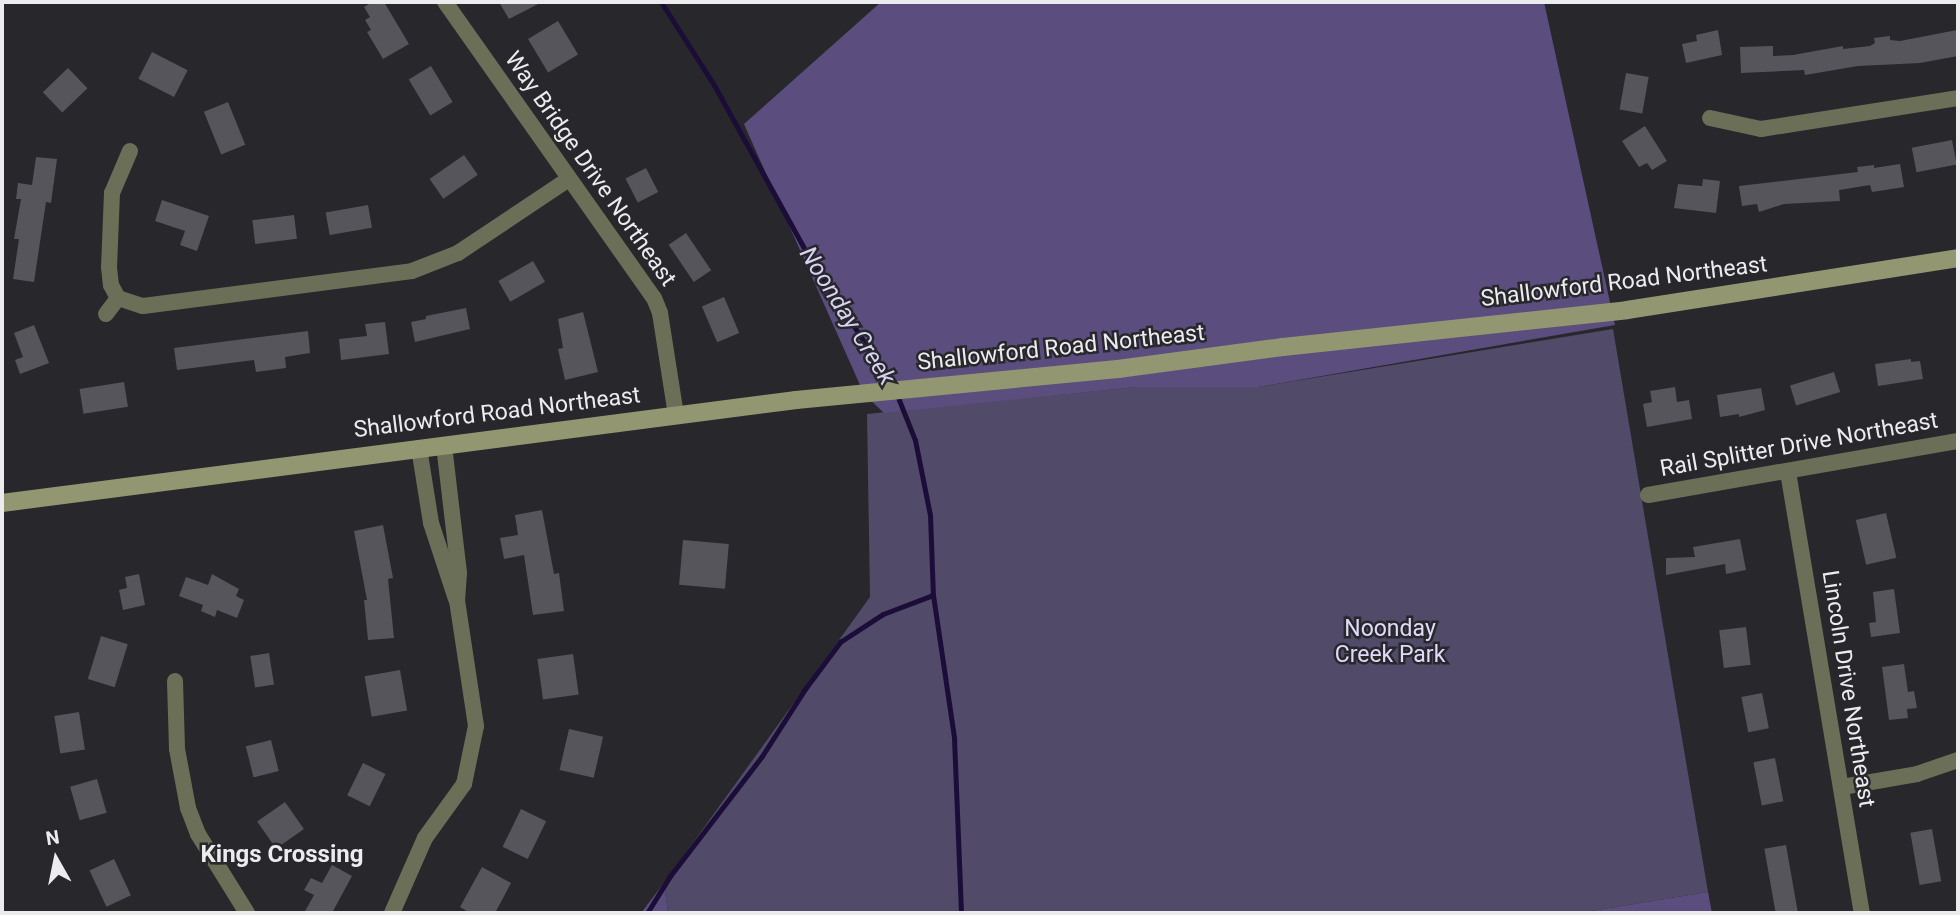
<!DOCTYPE html>
<style>
body{margin:0}
#map{position:relative;width:1960px;height:915px;overflow:hidden;background:#28272c;font-family:Roboto,sans-serif}
div>[style]{position:absolute}
[style*='--x']{left:calc(var(--x)*1px);top:calc(var(--y)*1px);width:calc(var(--w)*1px);rotate:calc(var(--a)*1deg)}
.green>*{inset:0;background:#514a69}
.forest>*{inset:0;background:#5b4e7f}
.stream>*{height:5px;margin:-2.5px;padding:0 2.5px;transform-origin:2.5px;border-radius:2.5px;background:#1c0d38}
.building>*{inset:0;background:#56555b;transform-origin:0 0}
.street>*{height:16px;margin:-8px;padding:0 8px;transform-origin:8px;border-radius:8px;background:#6c6f57}
.secondary>*{height:18px;margin:-9px;padding:0 9px;transform-origin:9px;border-radius:9px;background:#939771}
span{translate:-50% -50%;white-space:nowrap;text-align:center;line-height:1.15;-webkit-text-stroke:5px #28272c;paint-order:stroke}
.street-label{font-size:23px;color:#ececef}
.park-label{font-size:23px;color:#e0d9f9}
.water-label{font-size:24px;color:#d9d3f2;font-style:italic}
.neighbourhood-label{font-size:24px;color:#ececef;font-weight:700}
.frame{position:absolute;inset:0;border:4px solid #ececef;pointer-events:none}
.north{position:absolute;left:21px;top:824px;width:70px;height:70px;-webkit-text-stroke:5px #28272c;paint-order:stroke;rotate:351deg;font-size:19px;font-weight:700;line-height:28px;text-align:center;color:#ececef}
.north::after{content:'';display:block;margin:auto;width:24px;height:32px;background:#ececef;clip-path:polygon(50% 0,100% 100%,50% 72%,0 100%)}
</style>
<div id="map">
<div class="green">
<i style="clip-path:polygon(1613px 329px,1708px 892px,1579px 913px,668px 913px,664px 883px,870px 597px,867px 414px,1136px 387px,1258px 387px)"></i>
</div>
<div class="forest">
<i style="clip-path:polygon(881px 2px,1544px 2px,1615px 325px,1258px 387px,1136px 387px,884px 413px,864px 394px,744px 124px)"></i>
<i style="clip-path:polygon(664px 883px,668px 913px,641px 913px)"></i>
<i style="clip-path:polygon(1708px 892px,1712px 913px,1579px 913px)"></i>
</div>
<div class="stream">
<i style="--x:661;--y:2;--w:98;--a:57.4"></i>
<i style="--x:714;--y:85;--w:205;--a:61.1"></i>
<i style="--x:813;--y:264;--w:146;--a:56.7"></i>
<i style="--x:897;--y:395;--w:48;--a:68.2"></i>
<i style="--x:915;--y:440;--w:76;--a:78.7"></i>
<i style="--x:930;--y:515;--w:80;--a:87.9"></i>
<i style="--x:933;--y:595;--w:145;--a:81.6"></i>
<i style="--x:954;--y:738;--w:175;--a:87.7"></i>
<i style="--x:647;--y:913;--w:44;--a:-58.1"></i>
<i style="--x:670;--y:876;--w:151;--a:-52.5"></i>
<i style="--x:762;--y:756;--w:80;--a:-57.3"></i>
<i style="--x:805;--y:689;--w:59;--a:-53.3"></i>
<i style="--x:840;--y:642;--w:51;--a:-33.1"></i>
<i style="--x:883;--y:614;--w:53;--a:-20.8"></i>
</div>
<div class="building">
<i style="clip-path:polygon(372px 2px,384px 2px,409px 44px,383px 59px,367px 32px,371px 30px,365px 20px,370px 17px,364px 7px)"></i>
<i style="clip-path:polygon(499px 2px,542px 2px,509px 19px)"></i>
<i style="left:558px;top:21px;width:39px;height:35px;rotate:59deg"></i>
<i style="clip-path:polygon(1718px 30px,1722px 55px,1686px 63px,1682px 44px,1697px 41px,1696px 35px)"></i>
<i style="clip-path:polygon(1957px 30px,1958px 56px,1920px 63px,1858px 66px,1805px 75px,1804px 70px,1741px 73px,1740px 47px,1773px 46px,1773px 56px,1793px 55px,1843px 46px,1843px 49px,1870px 46px,1875px 43px,1874px 38px,1890px 36px,1890px 40px,1900px 41px)"></i>
<i style="left:152px;top:52px;width:40px;height:30px;rotate:27deg"></i>
<i style="left:431px;top:66px;width:42px;height:26px;rotate:59deg"></i>
<i style="left:68px;top:68px;width:28px;height:35px;rotate:46deg"></i>
<i style="left:1626px;top:73px;width:23px;height:37px;rotate:10deg"></i>
<i style="left:228px;top:102px;width:46px;height:26px;rotate:68deg"></i>
<i style="clip-path:polygon(1645px 126px,1667px 161px,1652px 170px,1647px 163px,1639px 167px,1622px 141px)"></i>
<i style="left:1952px;top:140px;width:25px;height:41px;rotate:79deg"></i>
<i style="left:464px;top:155px;width:24px;height:42px;rotate:55deg"></i>
<i style="clip-path:polygon(36px 157px,57px 159px,51px 203px,46px 202px,34px 282px,13px 279px,19px 239px,14px 239px,21px 199px,16px 199px,18px 183px,32px 185px)"></i>
<i style="clip-path:polygon(1900px 164px,1904px 187px,1872px 192px,1870px 185px,1839px 190px,1840px 201px,1784px 204px,1759px 212px,1757px 204px,1742px 206px,1739px 186px,1858px 172px,1857px 167px,1874px 165px,1874px 168px)"></i>
<i style="left:646px;top:168px;width:27px;height:23px;rotate:63deg"></i>
<i style="clip-path:polygon(1703px 179px,1720px 181px,1716px 213px,1674px 208px,1678px 184px,1702px 186px)"></i>
<i style="clip-path:polygon(162px 200px,209px 216px,197px 251px,180px 245px,185px 231px,155px 221px)"></i>
<i style="left:368px;top:205px;width:23px;height:43px;rotate:80deg"></i>
<i style="left:294px;top:215px;width:24px;height:42px;rotate:83deg"></i>
<i style="left:686px;top:233px;width:45px;height:21px;rotate:56deg"></i>
<i style="left:533px;top:261px;width:24px;height:40px;rotate:60deg"></i>
<i style="left:724px;top:297px;width:39px;height:24px;rotate:67deg"></i>
<i style="clip-path:polygon(466px 308px,470px 329px,415px 342px,411px 322px,426px 319px,426px 316px)"></i>
<i style="clip-path:polygon(583px 312px,598px 372px,565px 380px,558px 349px,563px 348px,558px 319px)"></i>
<i style="clip-path:polygon(385px 322px,389px 354px,341px 360px,339px 339px,367px 336px,365px 324px)"></i>
<i style="clip-path:polygon(34px 325px,49px 363px,20px 374px,15px 360px,23px 357px,14px 333px)"></i>
<i style="clip-path:polygon(308px 331px,310px 353px,285px 357px,286px 368px,256px 372px,254px 360px,177px 370px,174px 348px)"></i>
<i style="clip-path:polygon(1911px 359px,1911px 362px,1920px 361px,1923px 379px,1878px 386px,1875px 364px)"></i>
<i style="left:1834px;top:372px;width:21px;height:46px;rotate:73deg"></i>
<i style="left:124px;top:382px;width:25px;height:45px;rotate:81deg"></i>
<i style="clip-path:polygon(1675px 387px,1677px 402px,1689px 400px,1692px 419px,1647px 427px,1643px 404px,1652px 402px,1650px 391px)"></i>
<i style="clip-path:polygon(1761px 388px,1765px 410px,1739px 417px,1739px 414px,1720px 417px,1717px 395px)"></i>
<i style="clip-path:polygon(542px 510px,554px 574px,559px 573px,564px 611px,533px 615px,524px 555px,504px 559px,500px 538px,518px 535px,515px 515px)"></i>
<i style="left:1886px;top:513px;width:46px;height:31px;rotate:77deg"></i>
<i style="clip-path:polygon(383px 525px,393px 578px,388px 579px,394px 638px,368px 640px,364px 600px,367px 600px,354px 531px)"></i>
<i style="clip-path:polygon(1740px 539px,1746px 570px,1726px 574px,1725px 564px,1666px 575px,1666px 558px,1695px 557px,1693px 547px)"></i>
<i style="left:683px;top:540px;width:46px;height:45px;rotate:5deg"></i>
<i style="clip-path:polygon(139px 574px,145px 605px,123px 610px,119px 590px,127px 588px,125px 577px)"></i>
<i style="clip-path:polygon(212px 574px,239px 589px,236px 596px,244px 600px,237px 618px,217px 610px,215px 617px,201px 611px,203px 605px,179px 596px,186px 577px,208px 585px)"></i>
<i style="clip-path:polygon(1894px 589px,1900px 633px,1871px 637px,1869px 623px,1876px 622px,1873px 592px)"></i>
<i style="left:1746px;top:627px;width:38px;height:27px;rotate:83deg"></i>
<i style="left:101px;top:636px;width:28px;height:45px;rotate:17deg"></i>
<i style="left:269px;top:653px;width:32px;height:19px;rotate:81deg"></i>
<i style="left:573px;top:654px;width:41px;height:36px;rotate:82deg"></i>
<i style="clip-path:polygon(1904px 664px,1908px 692px,1914px 691px,1917px 708px,1907px 709px,1908px 718px,1889px 720px,1882px 667px)"></i>
<i style="left:400px;top:670px;width:41px;height:36px;rotate:80deg"></i>
<i style="left:1762px;top:693px;width:36px;height:21px;rotate:79deg"></i>
<i style="left:79px;top:712px;width:38px;height:25px;rotate:81deg"></i>
<i style="left:569px;top:729px;width:35px;height:42px;rotate:13deg"></i>
<i style="left:271px;top:740px;width:32px;height:26px;rotate:76deg"></i>
<i style="left:1775px;top:758px;width:44px;height:22px;rotate:79deg"></i>
<i style="left:363px;top:763px;width:25px;height:36px;rotate:26deg"></i>
<i style="left:97px;top:779px;width:35px;height:28px;rotate:74deg"></i>
<i style="left:285px;top:802px;width:33px;height:34px;rotate:55deg"></i>
<i style="left:521px;top:809px;width:28px;height:42px;rotate:26deg"></i>
<i style="left:1932px;top:829px;width:53px;height:22px;rotate:80deg"></i>
<i style="left:1786px;top:845px;width:69px;height:22px;rotate:80deg"></i>
<i style="left:114px;top:859px;width:40px;height:27px;rotate:65deg"></i>
<i style="clip-path:polygon(332px 865px,352px 876px,332px 913px,304px 913px,314px 895px,304px 890px,311px 878px,322px 883px)"></i>
<i style="clip-path:polygon(482px 867px,511px 883px,495px 913px,470px 913px,460px 907px)"></i>
</div>
<div class="street">
<i style="--x:445;--y:2;--w:362;--a:54.8"></i>
<i style="--x:654;--y:298;--w:16;--a:68"></i>
<i style="--x:660;--y:313;--w:103;--a:81.1"></i>
<i style="--x:1710;--y:118;--w:52;--a:12.2"></i>
<i style="--x:1761;--y:129;--w:199;--a:-8.9"></i>
<i style="--x:130;--y:151;--w:46;--a:113.2"></i>
<i style="--x:112;--y:193;--w:74;--a:92.3"></i>
<i style="--x:109;--y:267;--w:18;--a:84"></i>
<i style="--x:111;--y:285;--w:15;--a:62"></i>
<i style="--x:118;--y:298;--w:26;--a:18"></i>
<i style="--x:143;--y:306;--w:271;--a:-7.4"></i>
<i style="--x:412;--y:271;--w:49;--a:-21.4"></i>
<i style="--x:458;--y:253;--w:133;--a:-33.7"></i>
<i style="--x:106;--y:314;--w:20;--a:-53"></i>
<i style="--x:419;--y:448;--w:76;--a:80.9"></i>
<i style="--x:431;--y:523;--w:80;--a:71.8"></i>
<i style="--x:1788;--y:472;--w:447;--a:80.5"></i>
<i style="--x:1648;--y:495;--w:315;--a:-9.9"></i>
<i style="--x:175;--y:681;--w:68;--a:88.3"></i>
<i style="--x:177;--y:749;--w:60;--a:79.4"></i>
<i style="--x:188;--y:808;--w:28;--a:69"></i>
<i style="--x:198;--y:834;--w:93;--a:58.2"></i>
<i style="--x:1842;--y:787;--w:76;--a:-9.8"></i>
<i style="--x:1917;--y:774;--w:43;--a:-18.9"></i>
<i style="--x:392;--y:913;--w:82;--a:-66.3"></i>
<i style="--x:425;--y:838;--w:67;--a:-54.2"></i>
<i style="--x:464;--y:784;--w:59;--a:-78.3"></i>
<i style="--x:476;--y:726;--w:126;--a:-98.6"></i>
<i style="--x:457;--y:601;--w:28;--a:-86"></i>
<i style="--x:459;--y:573;--w:129;--a:-96.7"></i>
</div>
<div class="secondary">
<i style="--x:2;--y:503;--w:801;--a:-7.39"></i>
<i style="--x:796;--y:400;--w:323;--a:-5.5"></i>
<i style="--x:1118;--y:369;--w:166;--a:-7.6"></i>
<i style="--x:1283;--y:347;--w:346;--a:-6.1"></i>
<i style="--x:1627;--y:310;--w:335;--a:-8.9"></i>
</div>
<div class="street-label">
<span style="left:590px;top:169px;rotate:55deg">Way Bridge Drive Northeast</span>
<span style="left:1624px;top:282px;rotate:-7deg">Shallowford Road Northeast</span>
<span style="left:1061px;top:348px;rotate:-6deg">Shallowford Road Northeast</span>
<span style="left:497px;top:413px;rotate:-7deg">Shallowford Road Northeast</span>
<span style="left:1799px;top:445px;rotate:-10deg">Rail Splitter Drive Northeast</span>
<span style="left:1848px;top:689px;rotate:81deg">Lincoln Drive Northeast</span>
</div>
<div class="park-label">
<span style="left:1390px;top:642px">Noonday<br>Creek Park</span>
</div>
<div class="water-label">
<span style="left:847px;top:316px;rotate:58deg">Noonday Creek</span>
</div>
<div class="neighbourhood-label">
<span style="left:282px;top:855px">Kings Crossing</span>
</div>
<div class="frame"></div>
<div class="north">N</div>
</div>
